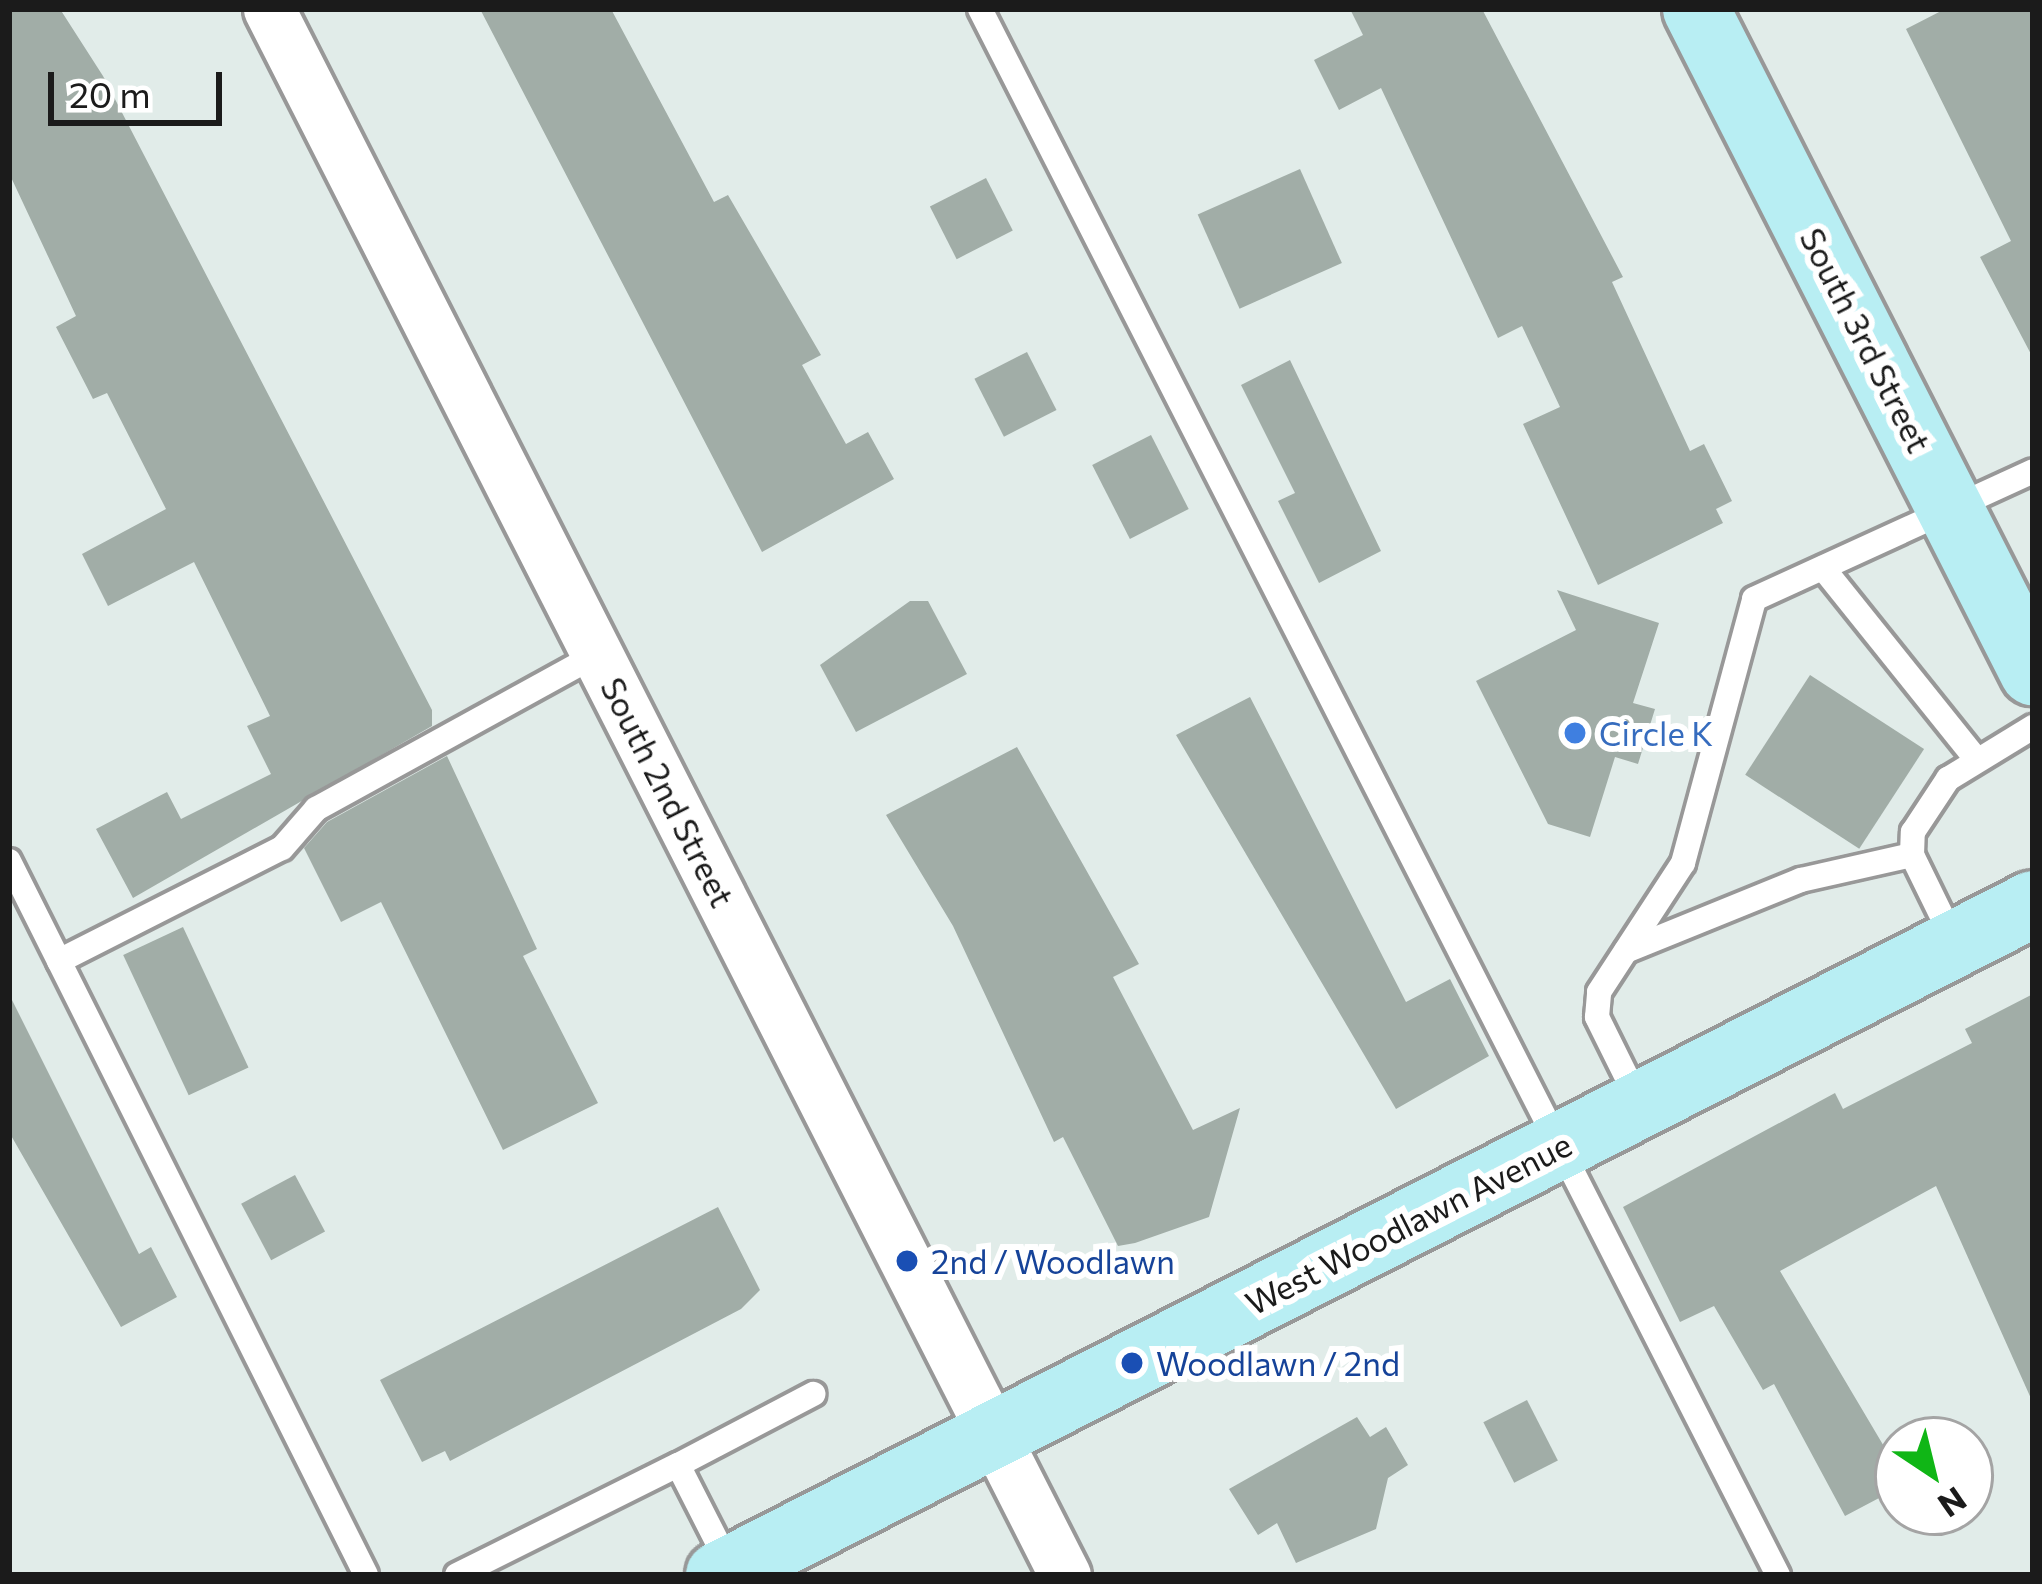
<!DOCTYPE html>
<style>
body{margin:0}
#map{position:relative;width:2042px;height:1584px;overflow:hidden;background:#e1ece9;font-family:Commissioner,sans-serif}
div>[style]{position:absolute}
[style*='--x']{left:calc(var(--x)*1px);top:calc(var(--y)*1px);width:calc(var(--w)*1px);rotate:calc(var(--a)*1deg)}
.building>*{inset:0;background:#a1ada7;transform-origin:0 0}
.roads{filter:drop-shadow(3px 0 #989898) drop-shadow(-3px 0 #989898) drop-shadow(0 3px #989898) drop-shadow(0 -3px #989898)}
.service>*{height:24px;margin:-12px;padding:0 12px;transform-origin:12px;border-radius:12px;background:#fff}
.minor>*{height:51px;margin:-25.5px;padding:0 25.5px;transform-origin:25.5px;border-radius:25.5px;background:#fff}
.secondary>*{height:66px;margin:-33px;padding:0 33px;transform-origin:33px;border-radius:33px;background:#b8eef3}
.dots>*{width:33px;height:33px;translate:-50% -50%;box-sizing:border-box;border:6px solid #fff;border-radius:50%}
span{translate:-50% -50%;white-space:nowrap;text-align:center;line-height:1.15;-webkit-text-stroke:12px #fff;paint-order:stroke}
.street-label{font-size:33px;color:#1b1b1b}
.shop-label{font-size:33px;color:#366cbe}
.left{translate:0 -50%;text-align:left}
.transit-label{font-size:33px;color:#164399}
.frame{position:absolute;inset:0;border:12px solid #1b1b1b;pointer-events:none}
.north{position:absolute;left:1874px;top:1416px;width:120px;height:120px;box-sizing:border-box;background:#fff;border:3px solid #a4a4a4;border-radius:50%;rotate:145deg;font-size:33px;font-weight:700;line-height:48px;text-align:center;color:#1b1b1b}
.north::after{content:'';display:block;margin:auto;width:42px;height:54px;background:#10b616;clip-path:polygon(50% 0,100% 100%,50% 72%,0 100%)}
.scale{position:absolute;left:48px;top:72px;width:174px;height:54px;box-sizing:border-box;border:6px solid #1b1b1b;border-top:0;padding-left:15px;font-size:36px;line-height:42px;white-space:nowrap;color:#1b1b1b;-webkit-text-stroke:9px #fff;paint-order:stroke}
</style>
<div id="map">
<div class="building">
<i style="clip-path:polygon(9px 9px,60px 9px,103px 76px,432px 710px,432px 726px,133px 898px,96px 829px,167px 792px,181px 819px,271px 774px,247px 726px,270px 716px,194px 562px,108px 606px,82px 554px,166px 509px,107px 393px,93px 399px,56px 327px,76px 316px,9px 173px)"></i>
<i style="clip-path:polygon(480px 9px,611px 9px,714px 202px,728px 195px,821px 355px,802px 365px,846px 444px,868px 432px,894px 479px,762px 552px)"></i>
<i style="clip-path:polygon(1350px 9px,1482px 9px,1623px 277px,1612px 282px,1690px 451px,1704px 444px,1732px 501px,1716px 509px,1723px 523px,1598px 585px,1523px 424px,1560px 407px,1522px 326px,1498px 338px,1381px 88px,1339px 110px,1314px 60px,1363px 35px)"></i>
<i style="clip-path:polygon(1945px 9px,2033px 9px,2033px 358px,1980px 257px,2011px 241px,1906px 29px)"></i>
<i style="left:1300px;top:169px;width:103px;height:112px;rotate:66deg"></i>
<i style="left:986px;top:178px;width:59px;height:63px;rotate:63deg"></i>
<i style="left:1027px;top:352px;width:65px;height:59px;rotate:63deg"></i>
<i style="clip-path:polygon(1290px 360px,1381px 551px,1319px 583px,1278px 501px,1295px 493px,1241px 385px)"></i>
<i style="left:1151px;top:435px;width:83px;height:66px;rotate:63deg"></i>
<i style="clip-path:polygon(1557px 590px,1659px 623px,1633px 703px,1655px 709px,1638px 764px,1615px 757px,1590px 837px,1548px 824px,1476px 681px,1576px 630px)"></i>
<i style="clip-path:polygon(910px 601px,928px 601px,967px 674px,856px 732px,820px 665px)"></i>
<i style="left:1810px;top:675px;width:136px;height:119px;rotate:33deg"></i>
<i style="clip-path:polygon(1250px 697px,1406px 1002px,1450px 979px,1489px 1056px,1396px 1109px,1176px 735px)"></i>
<i style="clip-path:polygon(1017px 747px,1139px 964px,1113px 977px,1193px 1130px,1240px 1108px,1209px 1217px,1135px 1243px,1118px 1246px,1063px 1137px,1054px 1142px,953px 926px,886px 815px)"></i>
<i style="clip-path:polygon(447px 756px,537px 949px,523px 956px,598px 1103px,503px 1150px,381px 902px,341px 922px,304px 848px,327px 822px)"></i>
<i style="left:183px;top:927px;width:155px;height:66px;rotate:65deg"></i>
<i style="clip-path:polygon(9px 994px,139px 1254px,151px 1247px,177px 1297px,121px 1327px,9px 1132px)"></i>
<i style="clip-path:polygon(2033px 994px,2033px 1403px,1936px 1186px,1780px 1271px,1898px 1470px,1898px 1488px,1845px 1516px,1774px 1384px,1763px 1390px,1714px 1306px,1680px 1322px,1623px 1207px,1835px 1093px,1843px 1109px,1972px 1043px,1965px 1029px)"></i>
<i style="left:295px;top:1175px;width:64px;height:61px;rotate:62deg"></i>
<i style="clip-path:polygon(718px 1207px,760px 1290px,741px 1309px,450px 1461px,445px 1451px,422px 1462px,380px 1380px)"></i>
<i style="left:1527px;top:1400px;width:68px;height:49px;rotate:63deg"></i>
<i style="clip-path:polygon(1357px 1417px,1370px 1437px,1386px 1427px,1408px 1465px,1388px 1478px,1376px 1529px,1296px 1563px,1277px 1523px,1258px 1535px,1229px 1489px)"></i>
</div>
<div class="roads">
<div class="service">
<i style="--x:980;--y:9;--w:1758;--a:63"></i>
<i style="--x:1823;--y:568;--w:245;--a:51.3"></i>
<i style="--x:9;--y:861;--w:798;--a:63.43"></i>
<i style="--x:1955;--y:943;--w:98;--a:-116"></i>
<i style="--x:1912;--y:855;--w:23;--a:-88"></i>
<i style="--x:1913;--y:832;--w:64;--a:-56.6"></i>
<i style="--x:1948;--y:779;--w:100;--a:-31.5"></i>
<i style="--x:1626;--y:951;--w:189;--a:-22.1"></i>
<i style="--x:1801;--y:880;--w:114;--a:-12.7"></i>
<i style="--x:59;--y:961;--w:250;--a:-26.9"></i>
<i style="--x:282;--y:848;--w:52;--a:-48.9"></i>
<i style="--x:316;--y:809;--w:322;--a:-28.8"></i>
<i style="--x:1639;--y:1102;--w:95;--a:-116.3"></i>
<i style="--x:1597;--y:1017;--w:25;--a:-85"></i>
<i style="--x:1599;--y:992;--w:154;--a:-56.9"></i>
<i style="--x:1683;--y:863;--w:273;--a:-74.9"></i>
<i style="--x:1754;--y:599;--w:307;--a:-24.6"></i>
<i style="--x:730;--y:1567;--w:114;--a:-117"></i>
<i style="--x:678;--y:1465;--w:153;--a:-27.7"></i>
<i style="--x:457;--y:1575;--w:247;--a:-26.5"></i>
</div>
<div class="minor">
<i style="--x:269;--y:9;--w:1757;--a:63.06"></i>
</div>
<div class="secondary">
<i style="--x:1696;--y:9;--w:744;--a:63.06"></i>
<i style="--x:719;--y:1575;--w:1475;--a:-27.05"></i>
</div>
</div>
<div class="dots">
<i style="left:1575px;top:733px;background:#3f7fe0"></i>
<i style="left:907px;top:1261px;background:#1a4fb4"></i>
<i style="left:1132px;top:1363px;background:#1a4fb4"></i>
</div>
<div class="street-label">
<span style="left:1866px;top:340px;rotate:63deg">South 3rd Street</span>
<span style="left:668px;top:792px;rotate:63deg">South 2nd Street</span>
<span style="left:1408px;top:1223px;rotate:-27deg">West Woodlawn Avenue</span>
</div>
<div class="shop-label">
<span class="left" style="left:1599px;top:733px">Circle K</span>
</div>
<div class="transit-label">
<span class="left" style="left:931px;top:1261px">2nd / Woodlawn</span>
<span class="left" style="left:1156px;top:1363px">Woodlawn / 2nd</span>
</div>
<div class="frame"></div>
<div class="north">N</div>
<div class="scale">20 m</div>
</div>
